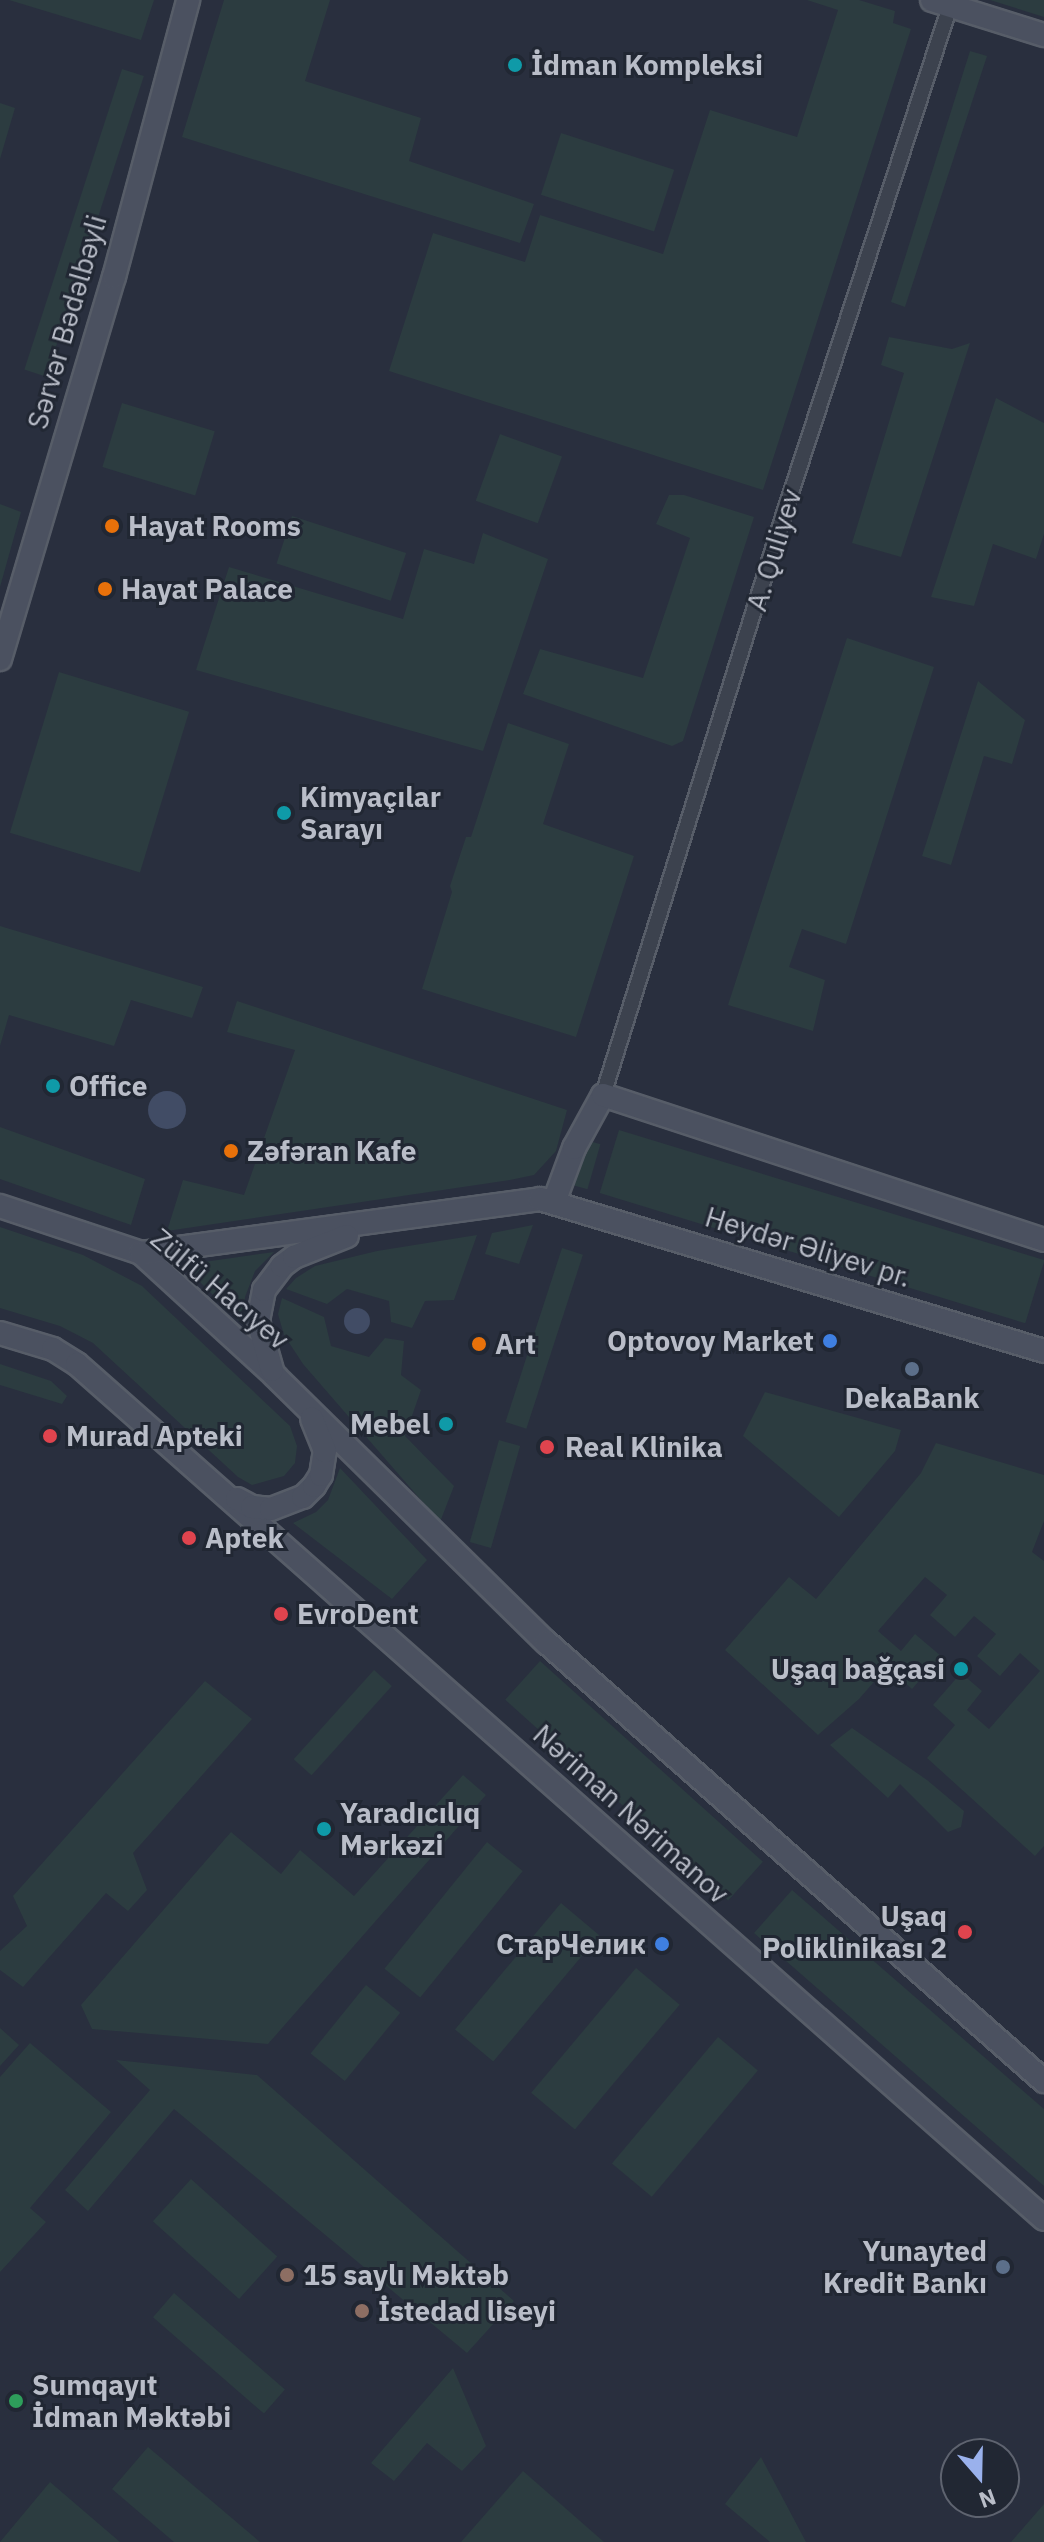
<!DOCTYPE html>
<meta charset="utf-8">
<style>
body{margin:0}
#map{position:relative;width:1044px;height:2542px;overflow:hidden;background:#292f3e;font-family:"IBM Plex Sans",sans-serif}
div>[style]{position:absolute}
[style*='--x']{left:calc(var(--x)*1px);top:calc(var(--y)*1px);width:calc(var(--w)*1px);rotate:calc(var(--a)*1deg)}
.green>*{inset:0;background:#2c3c40;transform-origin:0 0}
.water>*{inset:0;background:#414c65}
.round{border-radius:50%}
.roads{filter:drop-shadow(2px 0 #575d68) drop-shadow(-2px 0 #575d68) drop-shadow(0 2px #575d68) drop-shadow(0 -2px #575d68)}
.street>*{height:14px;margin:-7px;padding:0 7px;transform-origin:7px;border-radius:7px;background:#3c424e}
.secondary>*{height:22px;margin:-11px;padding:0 11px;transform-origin:11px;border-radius:11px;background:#4b5160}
.dots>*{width:22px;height:22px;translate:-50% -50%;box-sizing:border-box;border:4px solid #212733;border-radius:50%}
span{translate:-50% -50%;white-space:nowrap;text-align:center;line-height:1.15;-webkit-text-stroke:6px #212733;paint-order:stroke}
.poi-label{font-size:28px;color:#b9bdc8;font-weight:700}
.left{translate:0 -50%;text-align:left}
.right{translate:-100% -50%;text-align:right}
.street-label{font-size:28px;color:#b9bdc8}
.north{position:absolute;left:940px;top:2438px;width:80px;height:80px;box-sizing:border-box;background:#212733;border:2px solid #5e636f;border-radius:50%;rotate:160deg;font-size:22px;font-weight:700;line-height:32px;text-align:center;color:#b9bdc8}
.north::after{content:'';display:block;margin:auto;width:28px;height:36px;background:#9ab1ec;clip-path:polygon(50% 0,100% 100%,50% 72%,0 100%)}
</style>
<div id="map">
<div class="green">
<i style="clip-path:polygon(9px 0,154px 0,141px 40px)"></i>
<i style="clip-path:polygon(224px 0,330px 0,305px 81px,421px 118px,409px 161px,534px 204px,520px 243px,182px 137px)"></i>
<i style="clip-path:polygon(807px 0,859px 0,895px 11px,893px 23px,911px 29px,763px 490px,389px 371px,433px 233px,525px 262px,540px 215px,663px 254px,710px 110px,797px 137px,838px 10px)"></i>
<i style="clip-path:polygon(990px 0,1044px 0,1044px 17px)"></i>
<i style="clip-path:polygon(970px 51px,987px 56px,905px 307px,891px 302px)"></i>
<i style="left:122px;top:69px;width:23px;height:316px;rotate:18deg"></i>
<i style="clip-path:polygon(0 103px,15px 108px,0 159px)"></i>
<i style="left:561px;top:133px;width:119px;height:65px;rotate:18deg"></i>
<i style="clip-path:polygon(889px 337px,952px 349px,970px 343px,901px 557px,852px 543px,904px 373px,881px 365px)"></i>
<i style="clip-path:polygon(996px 398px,1044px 423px,1044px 534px,1036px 559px,993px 544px,974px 606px,931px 597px)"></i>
<i style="left:122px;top:403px;width:97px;height:67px;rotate:17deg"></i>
<i style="left:500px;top:434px;width:66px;height:71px;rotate:20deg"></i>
<i style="clip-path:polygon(669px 495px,684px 495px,754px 517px,683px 741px,672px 746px,523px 694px,540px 649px,643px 678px,690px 538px,656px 524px)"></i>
<i style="clip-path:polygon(0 504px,21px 512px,0 587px)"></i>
<i style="left:292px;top:516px;width:120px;height:50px;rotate:18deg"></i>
<i style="clip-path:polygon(483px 533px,548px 559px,483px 751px,196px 670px,229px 567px,403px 619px,424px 549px,474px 564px)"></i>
<i style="clip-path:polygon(847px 638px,934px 667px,846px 944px,802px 929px,789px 967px,825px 980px,813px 1031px,728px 1005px)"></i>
<i style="left:59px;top:672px;width:136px;height:168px;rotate:17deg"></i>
<i style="clip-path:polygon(978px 681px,1025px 720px,1012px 764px,984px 756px,951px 865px,922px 856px)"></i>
<i style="clip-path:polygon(508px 723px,569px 744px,543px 824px,634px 856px,576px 1037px,422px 989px,452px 892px,450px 886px,466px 837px,471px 837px)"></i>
<i style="clip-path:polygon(0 926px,203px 987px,192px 1018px,131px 1000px,114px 1046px,9px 1015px,0 1046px)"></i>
<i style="clip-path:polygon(237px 1001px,567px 1110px,556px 1151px,534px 1175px,510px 1180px,167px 1231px,183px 1180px,244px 1195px,295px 1050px,227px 1032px)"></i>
<i style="clip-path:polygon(0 1127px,145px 1179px,131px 1225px,0 1179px)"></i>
<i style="left:619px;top:1130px;width:445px;height:66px;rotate:17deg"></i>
<i style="left:586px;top:1140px;width:15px;height:47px;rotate:16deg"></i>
<i style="clip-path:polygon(533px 1225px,519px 1264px,485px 1254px,492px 1233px)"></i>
<i style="clip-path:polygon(0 1227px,83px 1255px,142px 1286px,290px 1426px,297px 1446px,295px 1463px,284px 1476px,252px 1485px,238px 1477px,93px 1343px,60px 1326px,0 1308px)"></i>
<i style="clip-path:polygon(477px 1235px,454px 1300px,425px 1301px,412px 1328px,391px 1322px,389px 1301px,347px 1289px,327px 1304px,286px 1289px,296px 1278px,315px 1266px,377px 1251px)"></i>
<i style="left:562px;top:1248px;width:22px;height:183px;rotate:18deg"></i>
<i style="clip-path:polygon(274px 1252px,255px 1271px,245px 1297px,243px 1325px,183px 1265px)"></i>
<i style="clip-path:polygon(282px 1298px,324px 1317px,331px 1346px,369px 1357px,385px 1338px,404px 1341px,401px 1375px,421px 1390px,405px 1436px,454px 1486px,440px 1522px,303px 1364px,284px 1335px,278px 1314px)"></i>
<i style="clip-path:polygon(0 1364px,51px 1381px,67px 1396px,62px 1404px,0 1385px)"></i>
<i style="clip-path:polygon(765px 1392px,901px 1430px,895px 1451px,839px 1517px,743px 1436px)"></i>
<i style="left:499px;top:1440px;width:22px;height:106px;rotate:16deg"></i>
<i style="clip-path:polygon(936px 1443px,1044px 1475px,1044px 1521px,1032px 1552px,1044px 1561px,1044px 1846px,1035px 1856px,927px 1758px,955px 1725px,933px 1705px,961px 1673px,982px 1691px,967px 1710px,989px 1729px,1040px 1671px,1020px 1653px,1000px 1676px,977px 1656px,996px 1634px,974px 1616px,955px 1637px,930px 1615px,947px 1595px,925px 1577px,878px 1631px,901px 1651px,915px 1634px,941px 1656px,912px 1689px,887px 1667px,859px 1699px,818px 1735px,725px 1650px,789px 1577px,816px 1599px,921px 1473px)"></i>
<i style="clip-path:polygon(340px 1468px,427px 1560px,392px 1599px,293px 1523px,316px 1512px,328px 1500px)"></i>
<i style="left:540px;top:1661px;width:300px;height:52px;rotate:42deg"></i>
<i style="left:374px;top:1670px;width:24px;height:120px;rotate:42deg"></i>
<i style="clip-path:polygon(205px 1681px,252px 1719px,133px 1853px,147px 1890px,128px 1911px,106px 1893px,23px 1987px,0 1970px,0 1951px,27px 1926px,13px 1896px)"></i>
<i style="clip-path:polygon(852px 1728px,927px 1780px,964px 1811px,961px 1827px,948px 1832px,900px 1784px,888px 1798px,830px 1745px)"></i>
<i style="clip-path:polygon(463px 1775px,486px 1795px,268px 2044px,92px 2029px,81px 2005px,231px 1832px,281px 1874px,300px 1850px,354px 1896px)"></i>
<i style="left:487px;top:1842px;width:46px;height:163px;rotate:39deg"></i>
<i style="clip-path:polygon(792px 1890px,1044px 2109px,1044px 2186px,754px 1933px)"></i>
<i style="left:561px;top:1903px;width:50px;height:165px;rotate:40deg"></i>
<i style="left:636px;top:1968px;width:57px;height:163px;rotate:40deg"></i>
<i style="left:366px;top:1985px;width:44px;height:88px;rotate:39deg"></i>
<i style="clip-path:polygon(0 2028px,19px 2045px,0 2066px)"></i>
<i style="left:718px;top:2037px;width:52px;height:165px;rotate:40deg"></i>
<i style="clip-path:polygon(30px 2043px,111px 2112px,30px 2208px,46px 2222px,0 2272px,0 2077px)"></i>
<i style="clip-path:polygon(116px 2060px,257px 2075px,514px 2301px,467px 2353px,174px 2109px,88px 2211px,65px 2190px,150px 2090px)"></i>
<i style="left:191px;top:2179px;width:116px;height:57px;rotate:42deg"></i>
<i style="left:174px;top:2293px;width:147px;height:32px;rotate:41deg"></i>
<i style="clip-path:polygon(453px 2368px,486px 2446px,462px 2471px,427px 2443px,394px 2481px,371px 2463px)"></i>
<i style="clip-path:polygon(148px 2447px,260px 2542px,174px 2542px,112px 2489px)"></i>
<i style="clip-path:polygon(761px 2457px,806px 2542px,770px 2542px,725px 2504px)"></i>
<i style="clip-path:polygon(523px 2471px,604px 2542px,461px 2542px)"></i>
<i style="clip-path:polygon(50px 2482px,120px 2542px,0 2542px)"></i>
<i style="clip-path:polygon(1044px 2504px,1044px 2542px,1011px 2542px)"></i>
</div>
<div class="water">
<i class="round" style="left:148px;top:1091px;width:38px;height:38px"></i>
<i class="round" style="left:344px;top:1308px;width:26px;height:26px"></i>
</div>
<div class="roads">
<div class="street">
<i style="--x:603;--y:1095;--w:609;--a:-72.7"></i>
<i style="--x:784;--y:514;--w:541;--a:-71.9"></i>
</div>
<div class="secondary">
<i style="--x:932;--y:0;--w:117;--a:17.4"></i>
<i style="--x:0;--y:659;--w:399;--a:-73.4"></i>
<i style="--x:114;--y:277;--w:287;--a:-75"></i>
<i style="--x:554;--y:1202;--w:58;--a:-69.7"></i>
<i style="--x:574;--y:1148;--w:60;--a:-61.3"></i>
<i style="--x:603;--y:1095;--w:464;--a:18.2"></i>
<i style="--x:0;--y:1206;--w:149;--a:18.4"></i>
<i style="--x:141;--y:1253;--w:182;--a:42.5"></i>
<i style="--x:275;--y:1376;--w:380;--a:44.5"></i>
<i style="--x:546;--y:1642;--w:664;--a:41.4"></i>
<i style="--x:141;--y:1253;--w:403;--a:-7.7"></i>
<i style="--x:540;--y:1199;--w:526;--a:16.78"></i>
<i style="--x:0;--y:1333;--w:55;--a:16.8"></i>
<i style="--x:53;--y:1349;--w:28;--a:32"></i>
<i style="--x:77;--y:1364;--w:1291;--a:41.48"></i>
<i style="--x:272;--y:1370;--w:51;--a:-105.9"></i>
<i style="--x:258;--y:1321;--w:32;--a:-79"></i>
<i style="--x:264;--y:1290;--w:30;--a:-53"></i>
<i style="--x:282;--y:1266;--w:15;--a:-37"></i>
<i style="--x:294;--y:1257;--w:57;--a:-21.6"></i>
<i style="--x:237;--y:1499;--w:17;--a:28"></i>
<i style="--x:252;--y:1507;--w:19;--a:6"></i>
<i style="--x:271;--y:1509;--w:34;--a:-21"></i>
<i style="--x:303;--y:1497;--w:16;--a:-45"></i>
<i style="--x:314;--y:1486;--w:13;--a:-58"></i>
<i style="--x:321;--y:1475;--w:24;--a:-81"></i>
<i style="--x:325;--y:1451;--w:35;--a:-112"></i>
</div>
</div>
<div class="dots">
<i style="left:515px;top:65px;background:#0f9aa8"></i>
<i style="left:112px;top:526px;background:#e8710a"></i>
<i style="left:105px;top:589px;background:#e8710a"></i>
<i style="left:284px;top:813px;background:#0f9aa8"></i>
<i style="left:53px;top:1086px;background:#0f9aa8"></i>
<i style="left:231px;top:1151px;background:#e8710a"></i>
<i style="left:830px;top:1341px;background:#3f7fe0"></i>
<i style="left:479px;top:1344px;background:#e8710a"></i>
<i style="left:912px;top:1369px;background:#5c6f8a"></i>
<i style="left:446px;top:1424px;background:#0f9aa8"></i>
<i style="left:50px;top:1436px;background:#e0444e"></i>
<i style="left:547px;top:1447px;background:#e0444e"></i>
<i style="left:189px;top:1538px;background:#e0444e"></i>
<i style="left:281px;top:1614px;background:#e0444e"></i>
<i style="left:961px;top:1669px;background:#0f9aa8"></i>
<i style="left:324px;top:1829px;background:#0f9aa8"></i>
<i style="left:965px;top:1932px;background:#e0444e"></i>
<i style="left:662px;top:1944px;background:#3f7fe0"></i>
<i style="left:1003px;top:2267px;background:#5c6f8a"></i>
<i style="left:287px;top:2275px;background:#8d6e63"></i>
<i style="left:362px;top:2311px;background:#8d6e63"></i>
<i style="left:16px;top:2401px;background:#2e9e5b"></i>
</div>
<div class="poi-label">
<span class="left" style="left:531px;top:65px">İdman Kompleksi</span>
<span class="left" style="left:128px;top:526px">Hayat Rooms</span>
<span class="left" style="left:121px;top:589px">Hayat Palace</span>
<span class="left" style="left:300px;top:813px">Kimyaçılar<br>Sarayı</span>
<span class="left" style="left:69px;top:1086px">Office</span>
<span class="left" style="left:247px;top:1151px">Zәfәran Kafe</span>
<span class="right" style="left:814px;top:1341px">Optovoy Market</span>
<span class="left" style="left:495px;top:1344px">Art</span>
<span style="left:912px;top:1398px">DekaBank</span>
<span class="right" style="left:430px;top:1424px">Mebel</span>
<span class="left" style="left:66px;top:1436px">Murad Apteki</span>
<span class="left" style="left:565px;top:1447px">Real Klinika</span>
<span class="left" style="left:205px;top:1538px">Aptek</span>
<span class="left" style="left:297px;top:1614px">EvroDent</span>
<span class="right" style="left:945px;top:1669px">Uşaq bağçasi</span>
<span class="left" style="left:340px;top:1829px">Yaradıcılıq<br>Mərkəzi</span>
<span class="right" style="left:947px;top:1932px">Uşaq<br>Poliklinikası 2</span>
<span class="right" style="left:646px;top:1944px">СтарЧелик</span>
<span class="right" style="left:987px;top:2267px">Yunayted<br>Kredit Bankı</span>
<span class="left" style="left:303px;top:2275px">15 saylı Məktəb</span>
<span class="left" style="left:378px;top:2311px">İstedad liseyi</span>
<span class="left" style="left:32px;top:2401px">Sumqayıt<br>İdman Məktəbi</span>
</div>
<div class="street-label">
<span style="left:67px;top:322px;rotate:-74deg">Sərvər Bədəlbəyli</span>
<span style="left:774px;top:550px;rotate:-73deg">A. Quliyev</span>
<span style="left:808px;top:1247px;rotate:17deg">Heydər Əliyev pr.</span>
<span style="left:220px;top:1289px;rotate:40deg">Zülfü Hacıyev</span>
<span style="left:631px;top:1814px;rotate:42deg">Nəriman Nərimanov</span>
</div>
<div class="north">N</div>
</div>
